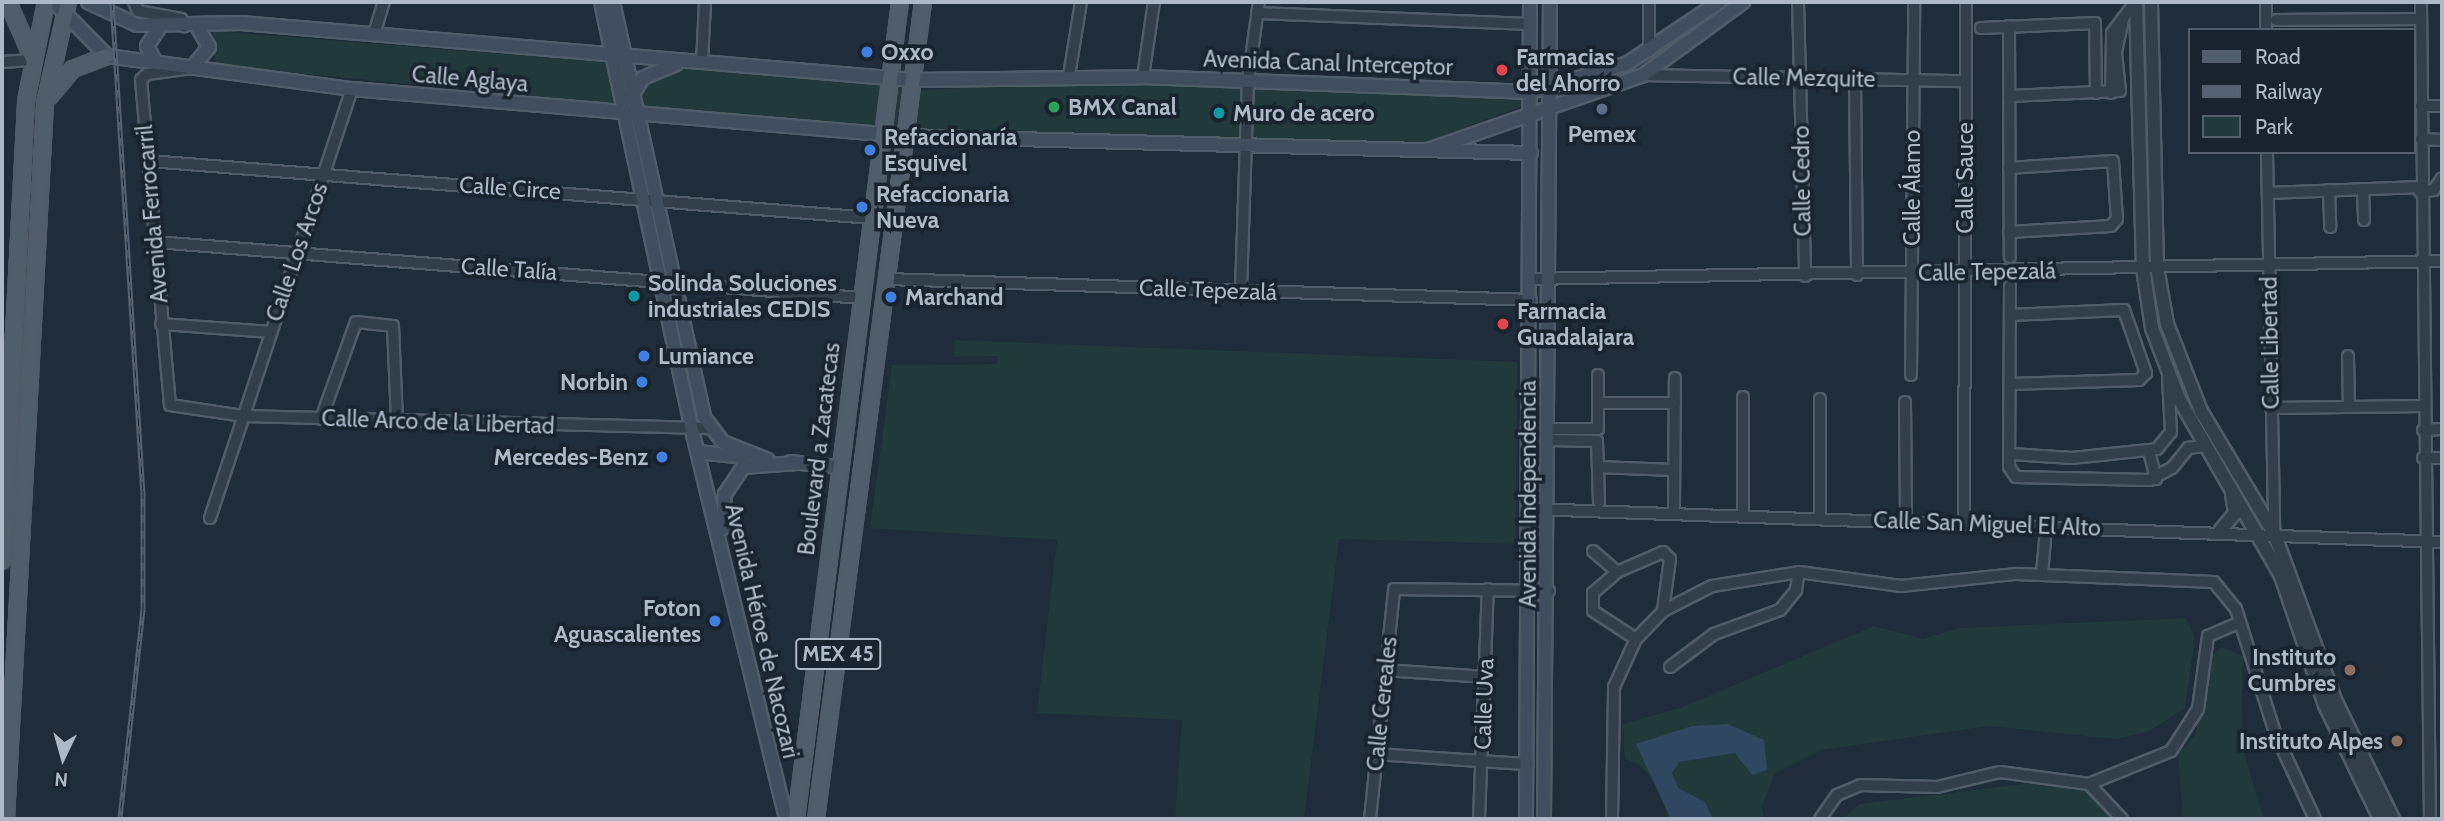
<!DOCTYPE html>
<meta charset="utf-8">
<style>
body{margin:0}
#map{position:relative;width:2444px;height:821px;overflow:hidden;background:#1f2c39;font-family:Cabin,sans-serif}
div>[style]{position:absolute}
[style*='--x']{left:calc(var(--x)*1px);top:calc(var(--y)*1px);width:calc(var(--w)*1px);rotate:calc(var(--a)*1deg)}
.green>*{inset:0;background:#21393a}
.water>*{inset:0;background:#2f4760}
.roads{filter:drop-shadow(2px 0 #505c67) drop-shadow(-2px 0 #505c67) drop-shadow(0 2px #505c67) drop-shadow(0 -2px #505c67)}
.minor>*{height:10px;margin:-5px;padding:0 5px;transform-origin:5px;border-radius:5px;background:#323e49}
.tertiary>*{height:12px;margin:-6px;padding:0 6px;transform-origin:6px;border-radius:6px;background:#323e49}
.secondary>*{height:12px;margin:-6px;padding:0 6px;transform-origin:6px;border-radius:6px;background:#404d5d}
.primary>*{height:14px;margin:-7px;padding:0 7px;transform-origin:7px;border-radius:7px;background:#505d6a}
.rail>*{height:5px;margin-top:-2.5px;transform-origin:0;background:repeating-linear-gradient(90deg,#18232e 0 8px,#546271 0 16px);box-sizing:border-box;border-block:2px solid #546271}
.dots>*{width:19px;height:19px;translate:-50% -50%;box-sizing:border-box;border:4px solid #18232e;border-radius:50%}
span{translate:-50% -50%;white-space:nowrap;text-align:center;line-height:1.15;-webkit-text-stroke:7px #18232e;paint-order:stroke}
.shield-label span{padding:2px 5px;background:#18232e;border:2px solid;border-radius:5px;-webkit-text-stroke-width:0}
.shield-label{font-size:21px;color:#adb9c6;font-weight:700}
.poi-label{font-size:23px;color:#adb9c6;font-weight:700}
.left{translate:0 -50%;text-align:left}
.right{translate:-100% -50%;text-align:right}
.street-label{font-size:23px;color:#adb9c6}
.frame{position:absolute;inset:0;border:4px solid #adb9c6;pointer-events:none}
.legend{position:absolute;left:2188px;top:28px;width:228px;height:126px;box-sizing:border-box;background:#18232e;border:2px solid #545f6b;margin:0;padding:9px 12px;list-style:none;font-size:21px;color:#adb9c6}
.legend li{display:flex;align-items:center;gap:14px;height:35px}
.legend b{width:35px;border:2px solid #545f6b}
.north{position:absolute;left:28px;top:723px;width:70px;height:70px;-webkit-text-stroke:5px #18232e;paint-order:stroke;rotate:185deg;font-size:19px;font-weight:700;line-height:28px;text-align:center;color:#adb9c6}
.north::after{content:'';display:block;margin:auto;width:24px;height:32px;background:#adb9c6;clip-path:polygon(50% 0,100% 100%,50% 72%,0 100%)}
</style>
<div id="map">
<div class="green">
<i style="clip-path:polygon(213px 31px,606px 62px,615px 104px,215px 65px)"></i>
<i style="clip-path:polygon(695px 65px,922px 90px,1107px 82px,1522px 94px,1525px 105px,1421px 144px,916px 132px,640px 109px,637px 97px,654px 79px)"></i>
<i style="clip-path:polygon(955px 340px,1517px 362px,1516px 544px,1339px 539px,1304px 819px,1175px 819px,1182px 720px,1037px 713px,1057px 540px,870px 528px,892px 365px,997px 364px,997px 356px,954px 357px)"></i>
<i style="clip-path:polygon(2186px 618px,2195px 638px,2185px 708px,2148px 732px,2116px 739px,1989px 726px,1821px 750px,1775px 773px,1762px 806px,1764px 819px,1667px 819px,1660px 789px,1640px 765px,1625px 759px,1623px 724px,1680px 708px,1874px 626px,1923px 639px,1959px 628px)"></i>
<i style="clip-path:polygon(2222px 647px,2243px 656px,2241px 744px,2264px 819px,2183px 819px,2178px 754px,2196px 734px,2206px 660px)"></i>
<i style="clip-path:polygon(2049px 781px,2092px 793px,2120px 819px,1843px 819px,1859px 804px)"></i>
</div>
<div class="water">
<i style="clip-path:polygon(1728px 724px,1764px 740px,1767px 770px,1752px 775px,1735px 753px,1679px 762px,1672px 773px,1678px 788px,1705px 802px,1713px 819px,1671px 819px,1636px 744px,1692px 726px)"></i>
</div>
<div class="roads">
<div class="minor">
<i style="--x:134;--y:2;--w:10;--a:66"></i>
<i style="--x:138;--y:11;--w:44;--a:10.5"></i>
<i style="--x:181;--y:19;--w:8;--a:67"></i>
<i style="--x:1649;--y:2;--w:49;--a:90"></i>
<i style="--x:1798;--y:2;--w:274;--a:88.5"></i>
<i style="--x:2266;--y:2;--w:28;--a:90"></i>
<i style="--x:2421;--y:2;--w:817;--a:89.37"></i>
<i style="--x:1257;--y:13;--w:274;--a:2.3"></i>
<i style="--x:2276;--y:20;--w:145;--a:-0.4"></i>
<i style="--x:2009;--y:26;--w:231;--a:89.8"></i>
<i style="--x:1981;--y:28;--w:114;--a:-2.5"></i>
<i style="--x:2095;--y:23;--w:70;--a:89.2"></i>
<i style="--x:374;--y:34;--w:34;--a:-73"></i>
<i style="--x:2;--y:62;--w:29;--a:-4"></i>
<i style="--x:702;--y:62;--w:60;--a:-87.1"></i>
<i style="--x:192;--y:68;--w:45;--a:172.4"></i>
<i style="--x:147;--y:74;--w:8;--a:135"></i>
<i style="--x:141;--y:80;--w:326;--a:84.9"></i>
<i style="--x:170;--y:405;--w:75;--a:8.5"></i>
<i style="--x:244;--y:416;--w:465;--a:1.5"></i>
<i style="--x:1643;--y:75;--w:323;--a:1.1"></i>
<i style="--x:1069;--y:76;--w:75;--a:-80.8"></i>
<i style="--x:1143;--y:77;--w:76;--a:-81.7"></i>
<i style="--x:1855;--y:79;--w:196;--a:89.4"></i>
<i style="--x:2111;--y:93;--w:60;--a:-89"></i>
<i style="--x:2112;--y:33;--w:39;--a:-53"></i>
<i style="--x:2009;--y:96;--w:111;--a:-2.6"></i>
<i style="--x:2120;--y:91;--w:39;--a:-96"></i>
<i style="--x:2116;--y:52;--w:35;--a:-78"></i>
<i style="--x:2421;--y:106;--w:21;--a:0"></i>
<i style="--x:2421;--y:139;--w:21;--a:3"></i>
<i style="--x:2267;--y:152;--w:380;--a:88.9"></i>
<i style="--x:149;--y:161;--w:725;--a:4.51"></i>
<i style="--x:2009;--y:168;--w:104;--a:-3.9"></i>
<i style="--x:2113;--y:161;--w:58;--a:86.1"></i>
<i style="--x:2117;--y:219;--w:9;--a:131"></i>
<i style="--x:2111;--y:226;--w:102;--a:176.6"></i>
<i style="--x:2363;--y:189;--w:31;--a:88"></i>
<i style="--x:2329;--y:190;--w:37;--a:88"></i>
<i style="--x:2420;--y:192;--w:14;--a:-8"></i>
<i style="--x:2434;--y:190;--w:14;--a:-56"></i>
<i style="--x:2268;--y:193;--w:152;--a:-2.3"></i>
<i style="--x:156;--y:242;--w:707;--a:4.54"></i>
<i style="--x:886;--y:279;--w:645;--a:1.86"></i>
<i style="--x:1531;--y:279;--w:911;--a:-1.13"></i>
<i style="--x:2010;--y:286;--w:181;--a:90.3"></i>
<i style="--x:2009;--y:467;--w:12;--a:55"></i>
<i style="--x:2016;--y:477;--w:133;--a:1.3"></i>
<i style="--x:2149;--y:480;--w:26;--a:-28"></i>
<i style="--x:2172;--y:468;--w:26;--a:-51"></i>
<i style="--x:2188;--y:448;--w:16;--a:-7"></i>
<i style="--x:1241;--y:290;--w:210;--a:-88.1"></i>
<i style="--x:1248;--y:80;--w:79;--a:-82"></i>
<i style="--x:2010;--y:315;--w:114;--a:-2.5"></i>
<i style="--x:2124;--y:310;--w:67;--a:70.8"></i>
<i style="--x:2146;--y:373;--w:10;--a:135"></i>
<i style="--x:2139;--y:380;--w:129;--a:178.2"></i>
<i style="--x:161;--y:324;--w:109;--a:4.2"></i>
<i style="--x:2348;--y:356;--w:51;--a:88.9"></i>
<i style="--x:1911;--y:375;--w:373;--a:-89.5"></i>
<i style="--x:1743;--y:397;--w:119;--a:90"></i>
<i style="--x:1905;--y:402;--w:119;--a:89.5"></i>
<i style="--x:1599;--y:403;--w:76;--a:0"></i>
<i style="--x:2271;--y:408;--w:152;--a:-0.8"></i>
<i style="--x:321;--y:419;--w:103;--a:-70.2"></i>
<i style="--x:356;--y:322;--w:37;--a:6"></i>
<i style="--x:393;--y:326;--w:95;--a:87.6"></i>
<i style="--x:1549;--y:429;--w:49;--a:0"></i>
<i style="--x:1598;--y:429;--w:54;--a:-90"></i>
<i style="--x:2423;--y:430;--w:19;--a:-3"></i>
<i style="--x:1549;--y:440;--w:48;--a:1.2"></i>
<i style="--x:1597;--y:441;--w:61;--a:88.1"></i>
<i style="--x:2149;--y:451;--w:29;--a:76"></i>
<i style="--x:2011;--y:454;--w:61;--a:3.8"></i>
<i style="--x:2072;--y:458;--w:85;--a:-6"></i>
<i style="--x:2157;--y:449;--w:22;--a:-51"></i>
<i style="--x:2171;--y:432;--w:54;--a:-93.2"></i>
<i style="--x:2423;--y:458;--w:19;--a:0"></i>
<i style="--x:1598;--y:467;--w:76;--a:2.3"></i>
<i style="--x:1674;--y:507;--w:129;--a:-89.6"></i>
<i style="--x:1531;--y:509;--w:912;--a:2.07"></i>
<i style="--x:210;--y:518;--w:452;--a:-71.7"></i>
<i style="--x:1820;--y:518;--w:119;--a:-90"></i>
<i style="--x:1964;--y:523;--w:521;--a:-89.78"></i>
<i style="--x:1593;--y:551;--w:32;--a:41"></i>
<i style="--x:2042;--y:574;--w:35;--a:-85"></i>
<i style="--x:1636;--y:639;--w:51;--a:-146.9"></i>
<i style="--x:1593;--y:611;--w:18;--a:-90"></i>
<i style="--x:1593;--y:593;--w:32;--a:-41"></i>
<i style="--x:1617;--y:572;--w:50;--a:-23.5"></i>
<i style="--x:1663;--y:552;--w:10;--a:45"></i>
<i style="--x:1670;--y:559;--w:52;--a:97.7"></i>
<i style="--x:1670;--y:667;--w:55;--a:-36.9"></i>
<i style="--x:1714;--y:634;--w:70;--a:-20"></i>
<i style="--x:1780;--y:610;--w:26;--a:-51"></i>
<i style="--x:1796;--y:590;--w:18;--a:-81"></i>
<i style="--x:1385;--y:670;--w:100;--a:4"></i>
<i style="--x:1376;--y:754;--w:152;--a:3.8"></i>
<i style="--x:2089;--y:784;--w:88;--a:-21.9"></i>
<i style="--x:2171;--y:751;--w:50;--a:-57.3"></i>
<i style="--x:2198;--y:709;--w:74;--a:-82.2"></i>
<i style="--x:2208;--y:636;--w:34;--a:-23"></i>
<i style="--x:1370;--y:819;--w:231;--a:-84"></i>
<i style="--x:1394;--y:589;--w:155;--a:0.7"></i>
<i style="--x:1479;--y:819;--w:230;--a:-87.8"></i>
<i style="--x:1612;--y:819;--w:132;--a:-89.1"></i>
<i style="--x:1614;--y:687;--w:53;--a:-65.4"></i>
<i style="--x:1636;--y:639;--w:39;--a:-46"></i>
<i style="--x:1663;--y:611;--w:55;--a:-27"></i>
<i style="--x:1712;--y:586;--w:88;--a:-9.1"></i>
<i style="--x:1799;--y:572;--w:103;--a:7.8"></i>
<i style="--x:1901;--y:586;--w:116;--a:-6"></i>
<i style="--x:2016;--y:574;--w:198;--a:2.3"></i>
<i style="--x:2214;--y:582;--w:35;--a:51"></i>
<i style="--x:2236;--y:609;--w:130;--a:72.5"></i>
<i style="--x:2275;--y:733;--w:95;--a:65.1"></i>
<i style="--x:1820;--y:819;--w:29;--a:-55"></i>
<i style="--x:1837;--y:795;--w:25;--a:-23"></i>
<i style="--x:1860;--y:785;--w:77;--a:1.5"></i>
<i style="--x:1937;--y:787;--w:65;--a:-13.4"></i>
<i style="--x:2000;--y:772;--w:90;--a:7.7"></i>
<i style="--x:2089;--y:784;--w:48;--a:46.7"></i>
</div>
<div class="tertiary">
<i style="--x:2136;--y:2;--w:266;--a:88.5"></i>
<i style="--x:2143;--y:268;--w:61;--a:81.5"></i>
<i style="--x:2152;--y:328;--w:76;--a:69.2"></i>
<i style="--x:2179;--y:399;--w:204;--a:60"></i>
<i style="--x:2281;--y:576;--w:136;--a:71.2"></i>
<i style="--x:2325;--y:705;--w:127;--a:64.2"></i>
<i style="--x:2151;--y:2;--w:265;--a:88.7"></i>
<i style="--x:2157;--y:267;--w:58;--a:80"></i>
<i style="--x:2167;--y:324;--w:93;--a:68.7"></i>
<i style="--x:2201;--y:411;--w:142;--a:59.1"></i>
<i style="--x:2274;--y:533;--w:180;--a:69.9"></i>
<i style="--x:2336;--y:702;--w:130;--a:64"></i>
<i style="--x:2220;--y:531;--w:23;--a:-50"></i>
<i style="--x:2235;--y:513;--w:19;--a:-99"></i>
</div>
<div class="secondary">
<i style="--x:54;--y:2;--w:76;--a:45.5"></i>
<i style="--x:107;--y:56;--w:247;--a:7.7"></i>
<i style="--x:352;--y:89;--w:556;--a:4.85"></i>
<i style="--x:906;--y:136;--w:625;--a:1.56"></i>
<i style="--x:88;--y:2;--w:54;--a:25.1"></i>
<i style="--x:137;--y:25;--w:104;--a:-1.1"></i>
<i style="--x:241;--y:23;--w:674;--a:4.85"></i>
<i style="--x:913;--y:80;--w:230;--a:-0.7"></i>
<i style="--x:1143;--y:77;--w:388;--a:2.2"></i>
<i style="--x:1531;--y:92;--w:101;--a:-16.6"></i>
<i style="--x:1628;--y:63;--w:110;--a:-33.8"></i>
<i style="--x:601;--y:2;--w:438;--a:78"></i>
<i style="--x:692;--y:430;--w:400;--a:76.4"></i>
<i style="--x:613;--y:2;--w:425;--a:77.6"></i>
<i style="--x:704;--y:417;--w:31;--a:53"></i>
<i style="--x:723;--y:442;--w:48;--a:21.8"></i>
<i style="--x:155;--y:61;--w:17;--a:-118"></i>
<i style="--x:147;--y:46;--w:23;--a:-56"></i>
<i style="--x:192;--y:68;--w:27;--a:-51"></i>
<i style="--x:209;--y:47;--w:24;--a:-120"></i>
<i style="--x:631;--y:97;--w:22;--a:-58"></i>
<i style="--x:643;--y:78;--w:36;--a:-23"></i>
<i style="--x:1431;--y:149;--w:225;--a:-19.2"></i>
<i style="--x:1643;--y:75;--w:124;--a:-36.1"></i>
<i style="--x:698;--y:452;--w:47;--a:6.1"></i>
<i style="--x:791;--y:462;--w:48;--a:5.9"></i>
<i style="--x:723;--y:528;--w:34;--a:-87"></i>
<i style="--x:725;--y:494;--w:32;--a:-56"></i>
<i style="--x:743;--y:467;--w:54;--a:-4.2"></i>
<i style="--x:1526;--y:819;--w:817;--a:-89.72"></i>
<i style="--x:1544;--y:819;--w:817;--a:-89.58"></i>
</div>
<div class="primary">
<i style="--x:8;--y:2;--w:60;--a:66.4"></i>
<i style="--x:50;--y:96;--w:35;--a:-50"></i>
<i style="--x:73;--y:69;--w:36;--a:-21"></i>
<i style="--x:2;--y:561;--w:461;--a:-87"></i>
<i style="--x:26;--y:101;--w:101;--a:-78.6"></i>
<i style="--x:6;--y:819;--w:717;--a:-86.88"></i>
<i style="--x:45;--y:103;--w:104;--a:-77.2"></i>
<i style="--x:796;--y:819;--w:824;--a:-82.75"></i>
<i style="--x:816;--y:819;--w:824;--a:-82.54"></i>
</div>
</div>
<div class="rail">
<i style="--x:112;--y:2;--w:490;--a:86.4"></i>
<i style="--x:143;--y:491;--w:118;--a:90"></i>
<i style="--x:143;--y:609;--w:211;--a:96.3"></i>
</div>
<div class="dots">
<i style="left:867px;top:52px;background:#3f7fe0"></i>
<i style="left:1502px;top:70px;background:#e0444e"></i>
<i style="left:1054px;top:107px;background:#2e9e5b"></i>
<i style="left:1602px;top:109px;background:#5c6f8a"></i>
<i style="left:1219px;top:113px;background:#0f9aa8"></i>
<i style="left:870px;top:150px;background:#3f7fe0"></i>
<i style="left:862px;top:207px;background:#3f7fe0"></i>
<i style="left:634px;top:296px;background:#0f9aa8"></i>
<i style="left:891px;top:297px;background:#3f7fe0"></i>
<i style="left:1503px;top:324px;background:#e0444e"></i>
<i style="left:644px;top:356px;background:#3f7fe0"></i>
<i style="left:642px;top:382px;background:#3f7fe0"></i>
<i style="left:662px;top:457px;background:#3f7fe0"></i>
<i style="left:715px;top:621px;background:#3f7fe0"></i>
<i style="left:2350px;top:670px;background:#8d6e63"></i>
<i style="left:2397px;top:741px;background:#8d6e63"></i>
</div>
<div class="shield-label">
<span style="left:838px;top:654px">MEX 45</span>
</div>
<div class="poi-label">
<span class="left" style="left:881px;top:52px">Oxxo</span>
<span class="left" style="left:1516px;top:70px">Farmacias<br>del Ahorro</span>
<span class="left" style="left:1068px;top:107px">BMX Canal</span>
<span class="left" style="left:1233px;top:113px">Muro de acero</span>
<span style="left:1602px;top:134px">Pemex</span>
<span class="left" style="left:884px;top:150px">Refaccionaría<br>Esquivel</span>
<span class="left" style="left:876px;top:207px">Refaccionaria<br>Nueva</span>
<span class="left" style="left:648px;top:296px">Solinda Soluciones<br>industriales CEDIS</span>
<span class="left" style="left:905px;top:297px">Marchand</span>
<span class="left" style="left:1517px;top:324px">Farmacia<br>Guadalajara</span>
<span class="left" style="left:658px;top:356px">Lumiance</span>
<span class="right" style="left:628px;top:382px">Norbin</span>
<span class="right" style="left:648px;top:457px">Mercedes-Benz</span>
<span class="right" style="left:701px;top:621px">Foton<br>Aguascalientes</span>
<span class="right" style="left:2336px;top:670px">Instituto<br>Cumbres</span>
<span class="right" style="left:2383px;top:741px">Instituto Alpes</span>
</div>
<div class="street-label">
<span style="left:1328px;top:63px;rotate:2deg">Avenida Canal Interceptor</span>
<span style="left:1804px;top:78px;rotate:1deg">Calle Mezquite</span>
<span style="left:470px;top:79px;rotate:5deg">Calle Aglaya</span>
<span style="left:1965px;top:178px;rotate:-90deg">Calle Sauce</span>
<span style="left:1802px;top:181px;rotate:-91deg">Calle Cedro</span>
<span style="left:510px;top:188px;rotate:4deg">Calle Circe</span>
<span style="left:1912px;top:188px;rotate:-90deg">Calle Álamo</span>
<span style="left:152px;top:214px;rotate:-95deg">Avenida Ferrocarril</span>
<span style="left:297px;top:252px;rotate:-71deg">Calle Los Arcos</span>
<span style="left:509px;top:269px;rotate:4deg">Calle Talía</span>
<span style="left:1987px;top:272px;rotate:-1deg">Calle Tepezalá</span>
<span style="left:1208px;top:290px;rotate:2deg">Calle Tepezalá</span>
<span style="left:2270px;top:343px;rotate:-91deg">Calle Libertad</span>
<span style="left:438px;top:422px;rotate:2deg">Calle Arco de la Libertad</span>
<span style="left:819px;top:449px;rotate:-83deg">Boulevard a Zacatecas</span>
<span style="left:1528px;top:494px;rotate:-90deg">Avenida Independencia</span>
<span style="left:1987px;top:524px;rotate:2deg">Calle San Miguel El Alto</span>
<span style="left:762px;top:631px;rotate:77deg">Avenida Héroe de Nacozari</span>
<span style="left:1382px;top:704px;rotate:-84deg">Calle Cereales</span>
<span style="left:1484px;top:704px;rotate:-88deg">Calle Uva</span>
</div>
<div class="frame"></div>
<ul class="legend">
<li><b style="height:9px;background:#505d6a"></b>Road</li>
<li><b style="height:9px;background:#546271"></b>Railway</li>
<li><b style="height:19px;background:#21393a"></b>Park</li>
</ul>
<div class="north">N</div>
</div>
